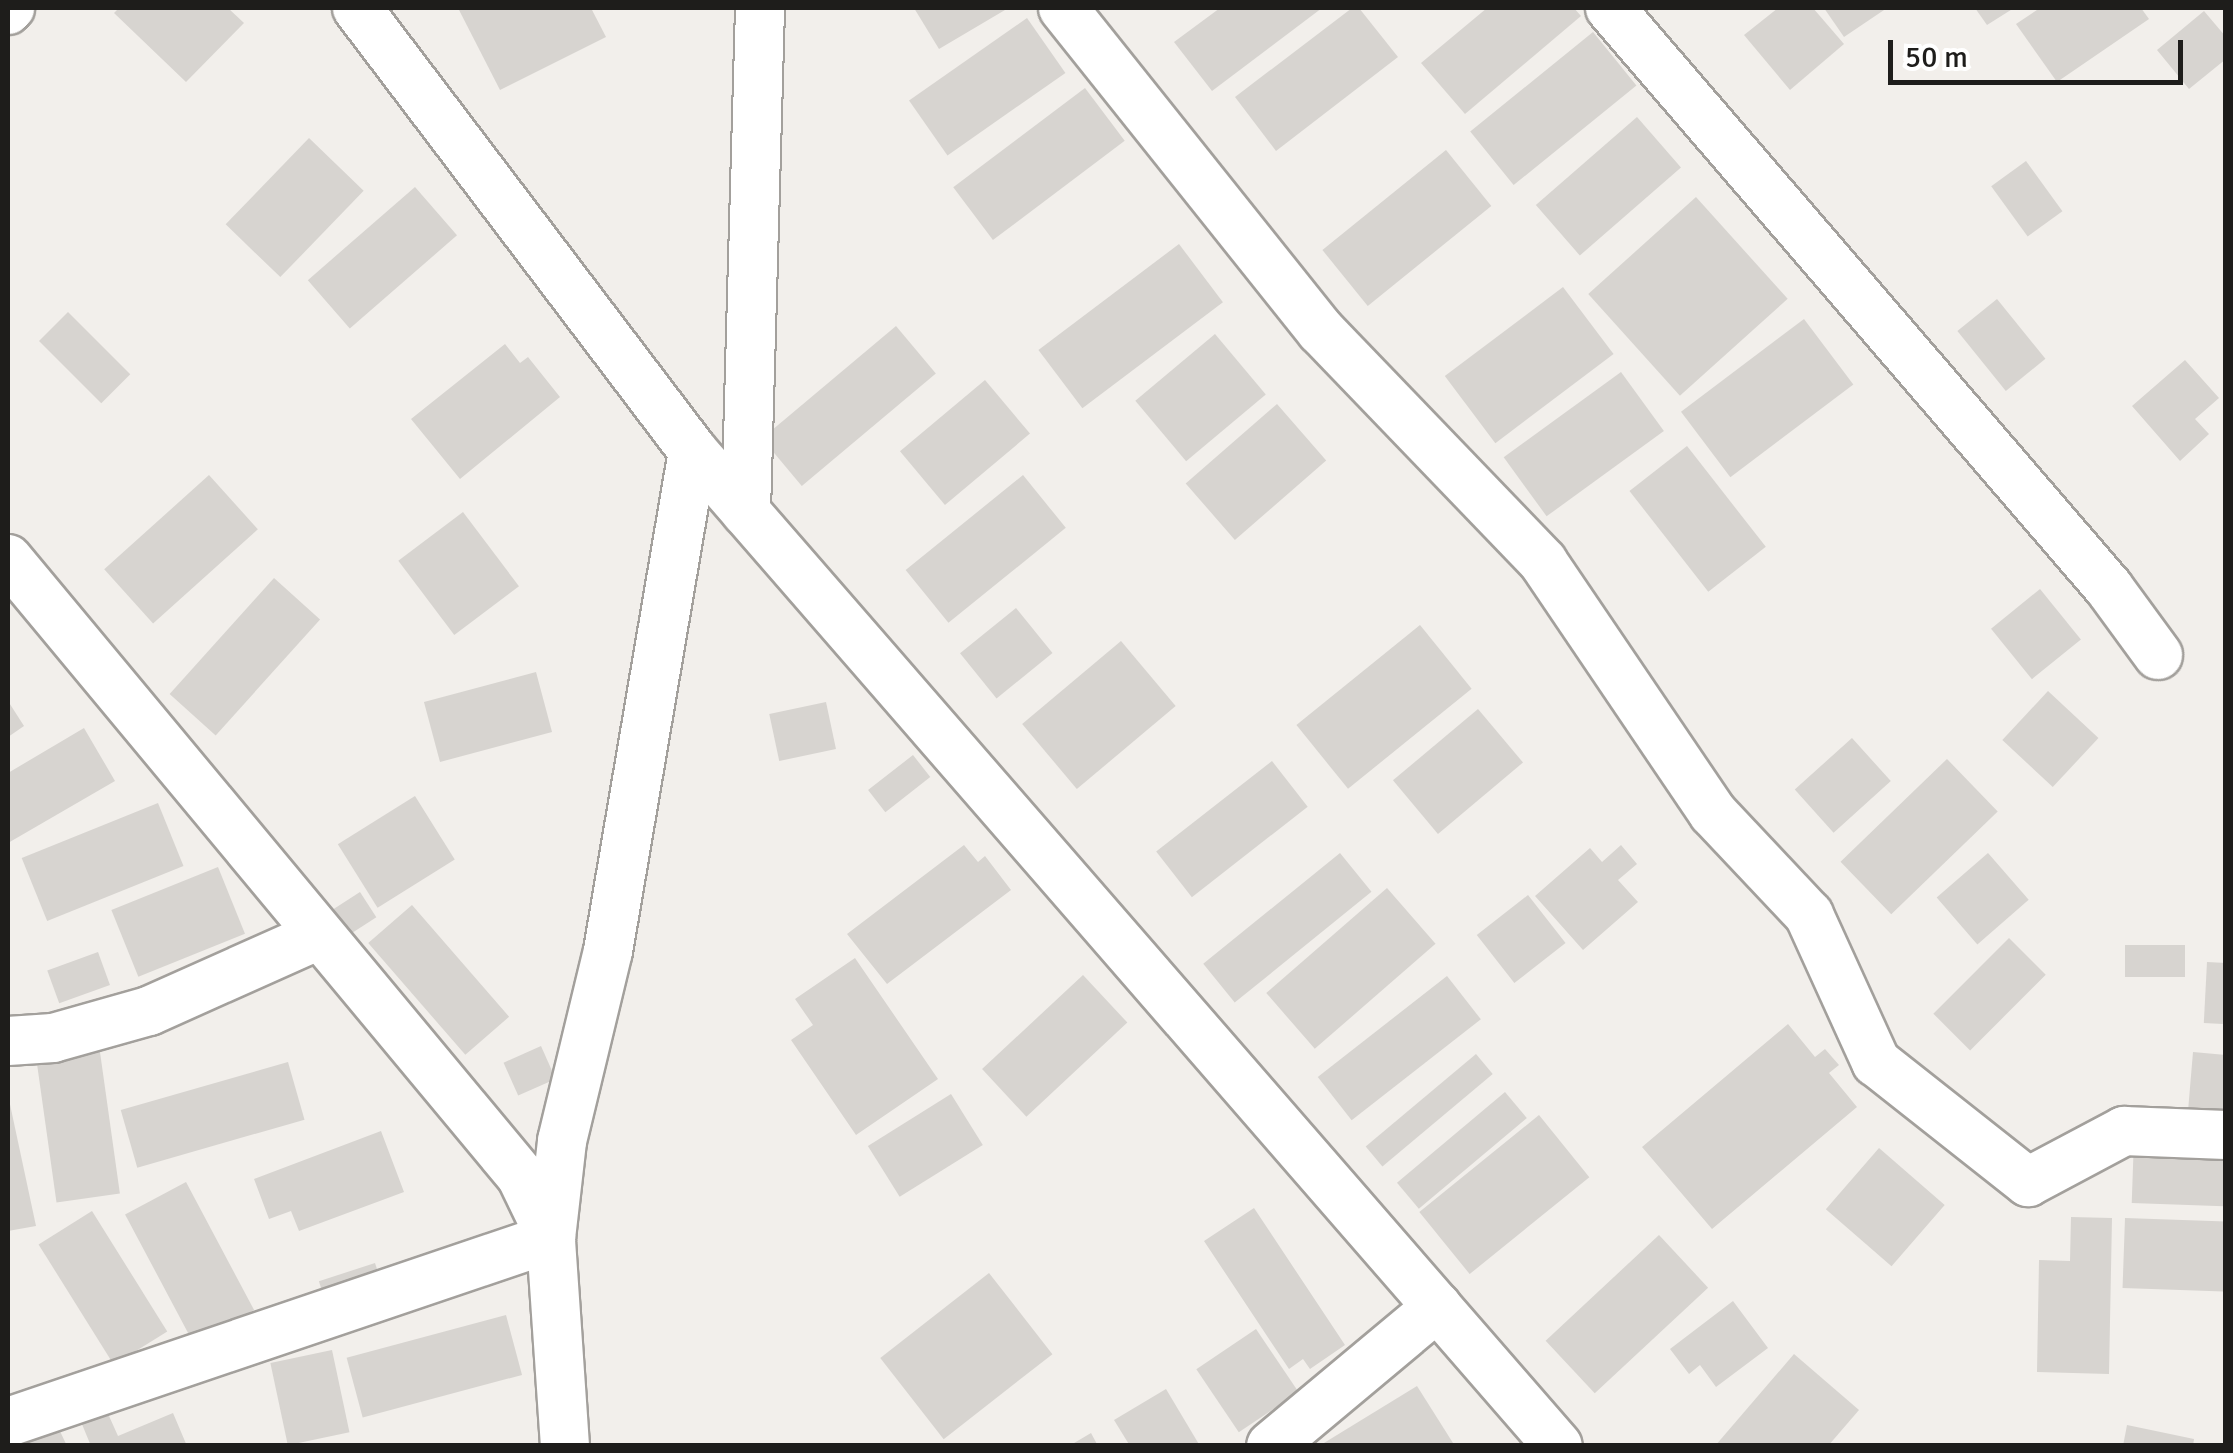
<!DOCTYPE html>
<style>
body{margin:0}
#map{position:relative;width:2233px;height:1453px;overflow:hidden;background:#f2efeb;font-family:Signika,sans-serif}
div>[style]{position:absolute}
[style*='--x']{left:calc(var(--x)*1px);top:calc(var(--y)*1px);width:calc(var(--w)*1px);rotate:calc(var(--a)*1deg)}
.building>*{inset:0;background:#d7d4d0;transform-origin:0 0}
.roads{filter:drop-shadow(2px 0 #a3a09c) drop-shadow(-2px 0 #a3a09c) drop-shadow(0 2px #a3a09c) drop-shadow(0 -2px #a3a09c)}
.street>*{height:48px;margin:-24px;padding:0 24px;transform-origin:24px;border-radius:24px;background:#fff}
span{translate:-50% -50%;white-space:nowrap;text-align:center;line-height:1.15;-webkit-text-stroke:8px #fff;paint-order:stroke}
.frame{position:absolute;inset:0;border:10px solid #1e1d1b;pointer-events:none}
.scale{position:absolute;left:1888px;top:40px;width:295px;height:45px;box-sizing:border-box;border:5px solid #1e1d1b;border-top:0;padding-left:12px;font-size:30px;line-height:35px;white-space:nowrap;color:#1e1d1b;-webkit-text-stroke:8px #fff;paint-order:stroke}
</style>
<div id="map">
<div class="building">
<i style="clip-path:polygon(119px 8px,228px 8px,244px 23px,186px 82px,114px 13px)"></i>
<i style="clip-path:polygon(458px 8px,591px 8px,606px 37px,500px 90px)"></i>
<i style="clip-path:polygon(914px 8px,1003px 8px,1005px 10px,939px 49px)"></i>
<i style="clip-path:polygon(1220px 8px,1322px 8px,1212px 91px,1174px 42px)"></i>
<i style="clip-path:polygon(1352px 8px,1359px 8px,1398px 57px,1276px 151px,1235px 97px)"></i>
<i style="clip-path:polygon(1487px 8px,1574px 8px,1581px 16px,1465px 114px,1421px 63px)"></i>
<i style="clip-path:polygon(1778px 8px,1813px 8px,1844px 44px,1790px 90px,1744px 35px)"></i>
<i style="clip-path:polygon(1824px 8px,1887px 8px,1844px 37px)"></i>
<i style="clip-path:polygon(1975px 8px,2014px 8px,1987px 25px)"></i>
<i style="clip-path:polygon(2040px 8px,2141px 8px,2149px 19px,2057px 82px,2016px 24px)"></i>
<i style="clip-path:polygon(2204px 11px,2226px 37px,2226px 59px,2189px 89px,2157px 50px)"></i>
<i style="left:1027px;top:18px;width:67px;height:144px;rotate:55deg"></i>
<i style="left:1593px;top:32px;width:69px;height:158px;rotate:51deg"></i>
<i style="left:1085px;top:88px;width:66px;height:165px;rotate:53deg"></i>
<i style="left:1637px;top:117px;width:67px;height:134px;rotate:49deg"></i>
<i style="left:309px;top:138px;width:76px;height:120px;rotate:44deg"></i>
<i style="left:1446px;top:150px;width:72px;height:159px;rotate:51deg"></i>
<i style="left:2026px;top:161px;width:62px;height:43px;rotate:54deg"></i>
<i style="left:415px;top:187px;width:64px;height:142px;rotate:49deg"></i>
<i style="left:1696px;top:197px;width:137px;height:145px;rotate:48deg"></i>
<i style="left:1179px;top:244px;width:73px;height:176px;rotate:53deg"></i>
<i style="left:1563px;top:287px;width:84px;height:148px;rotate:53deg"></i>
<i style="left:1997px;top:299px;width:77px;height:51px;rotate:51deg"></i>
<i style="left:68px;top:312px;width:88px;height:41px;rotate:45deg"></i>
<i style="left:1804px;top:319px;width:82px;height:154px;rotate:53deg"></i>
<i style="left:896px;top:326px;width:62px;height:175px;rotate:50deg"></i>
<i style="left:1215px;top:334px;width:79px;height:104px;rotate:50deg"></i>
<i style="clip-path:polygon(505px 344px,520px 363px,528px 357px,560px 397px,460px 479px,411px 419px)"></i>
<i style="clip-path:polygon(2185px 360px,2219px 398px,2195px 419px,2209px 434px,2180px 461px,2132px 406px)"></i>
<i style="left:1621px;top:372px;width:73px;height:145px;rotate:54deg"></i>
<i style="left:985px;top:380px;width:70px;height:111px;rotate:50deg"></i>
<i style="left:1277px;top:404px;width:75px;height:121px;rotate:49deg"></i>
<i style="left:1687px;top:446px;width:128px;height:73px;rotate:52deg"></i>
<i style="left:209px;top:475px;width:73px;height:141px;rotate:48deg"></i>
<i style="left:1023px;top:475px;width:68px;height:151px;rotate:51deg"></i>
<i style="left:463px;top:512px;width:93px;height:81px;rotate:53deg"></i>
<i style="left:274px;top:578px;width:62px;height:156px;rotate:42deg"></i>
<i style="left:2040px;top:589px;width:65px;height:63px;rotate:51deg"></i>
<i style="left:1016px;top:608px;width:58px;height:72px;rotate:51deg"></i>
<i style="left:1420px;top:625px;width:82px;height:159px;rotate:51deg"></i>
<i style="left:1121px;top:641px;width:85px;height:129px;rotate:50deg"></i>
<i style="left:536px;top:672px;width:62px;height:116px;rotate:75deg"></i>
<i style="left:2048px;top:691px;width:69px;height:67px;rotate:43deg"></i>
<i style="clip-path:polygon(8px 701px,24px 726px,8px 737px)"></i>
<i style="left:826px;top:702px;width:48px;height:58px;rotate:78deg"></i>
<i style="left:1478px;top:709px;width:70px;height:111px;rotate:50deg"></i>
<i style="clip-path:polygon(84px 728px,115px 781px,8px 843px,8px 773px)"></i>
<i style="left:1852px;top:738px;width:58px;height:77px;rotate:48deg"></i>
<i style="left:913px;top:755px;width:28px;height:57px;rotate:52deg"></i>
<i style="left:1947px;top:759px;width:73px;height:148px;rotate:46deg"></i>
<i style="left:1272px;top:761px;width:58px;height:147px;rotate:52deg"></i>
<i style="left:415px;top:796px;width:75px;height:91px;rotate:58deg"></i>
<i style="left:158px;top:803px;width:68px;height:147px;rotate:68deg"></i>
<i style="clip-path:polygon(964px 845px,978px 862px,985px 856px,1011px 890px,887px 984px,847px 934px)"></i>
<i style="clip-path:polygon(1621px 845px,1637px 864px,1618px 880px,1638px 902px,1583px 950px,1535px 896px,1590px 848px,1602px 862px)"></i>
<i style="left:1340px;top:853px;width:50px;height:176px;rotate:51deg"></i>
<i style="left:1988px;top:853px;width:62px;height:68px;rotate:49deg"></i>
<i style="left:218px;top:867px;width:72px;height:115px;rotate:68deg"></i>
<i style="left:1387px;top:888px;width:74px;height:160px;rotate:49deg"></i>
<i style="left:360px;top:892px;width:30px;height:36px;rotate:57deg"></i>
<i style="left:1528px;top:895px;width:61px;height:65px;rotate:52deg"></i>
<i style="left:412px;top:905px;width:148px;height:58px;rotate:49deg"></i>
<i style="left:2009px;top:938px;width:52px;height:107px;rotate:45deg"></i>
<i style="left:2125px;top:945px;width:60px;height:32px"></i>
<i style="left:98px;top:952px;width:35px;height:54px;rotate:70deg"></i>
<i style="clip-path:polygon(855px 958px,938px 1079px,856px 1135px,791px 1040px,813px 1025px,795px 999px)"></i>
<i style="left:2207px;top:962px;width:19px;height:61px;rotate:3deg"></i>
<i style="left:1083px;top:975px;width:65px;height:138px;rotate:47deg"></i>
<i style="left:1447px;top:976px;width:55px;height:164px;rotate:52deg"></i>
<i style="clip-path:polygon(1788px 1024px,1815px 1057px,1825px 1049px,1839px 1065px,1829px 1073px,1857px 1107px,1712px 1229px,1642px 1147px)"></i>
<i style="left:99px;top:1045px;width:150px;height:64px;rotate:82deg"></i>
<i style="left:541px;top:1046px;width:36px;height:41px;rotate:66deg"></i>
<i style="clip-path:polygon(2193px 1052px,2226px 1055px,2226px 1126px,2187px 1123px)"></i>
<i style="left:1476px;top:1054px;width:26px;height:144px;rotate:50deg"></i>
<i style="left:288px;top:1062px;width:60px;height:174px;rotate:74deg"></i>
<i style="left:1505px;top:1092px;width:34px;height:141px;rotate:50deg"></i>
<i style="left:951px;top:1094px;width:60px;height:98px;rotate:58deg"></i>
<i style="clip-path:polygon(8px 1095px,36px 1226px,8px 1231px)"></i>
<i style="left:1539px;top:1115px;width:80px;height:154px;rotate:51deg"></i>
<i style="clip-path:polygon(381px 1131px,404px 1192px,299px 1231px,291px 1211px,269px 1219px,254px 1179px)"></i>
<i style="left:2134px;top:1138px;width:92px;height:65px;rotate:2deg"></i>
<i style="left:1879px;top:1148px;width:87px;height:81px;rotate:41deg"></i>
<i style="left:186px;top:1182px;width:145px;height:69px;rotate:62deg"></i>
<i style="clip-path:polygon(1254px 1208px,1345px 1345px,1310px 1369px,1303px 1359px,1289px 1369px,1204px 1241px)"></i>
<i style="left:92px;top:1211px;width:142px;height:63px;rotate:58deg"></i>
<i style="clip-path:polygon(2071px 1217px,2112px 1218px,2109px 1374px,2037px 1372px,2039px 1260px,2070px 1261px)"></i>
<i style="left:2125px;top:1218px;width:101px;height:70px;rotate:2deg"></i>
<i style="left:1659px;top:1235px;width:72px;height:155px;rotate:47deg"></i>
<i style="left:375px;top:1263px;width:22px;height:59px;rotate:72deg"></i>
<i style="left:989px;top:1273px;width:103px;height:138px;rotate:52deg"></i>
<i style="clip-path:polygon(1733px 1301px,1768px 1348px,1716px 1387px,1700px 1365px,1689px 1374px,1670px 1349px)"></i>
<i style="left:506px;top:1315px;width:62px;height:165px;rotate:75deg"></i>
<i style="left:1256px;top:1329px;width:76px;height:72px;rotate:56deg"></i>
<i style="left:332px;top:1350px;width:84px;height:63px;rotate:78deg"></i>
<i style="clip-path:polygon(1794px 1354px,1859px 1410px,1828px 1446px,1715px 1446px)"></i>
<i style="clip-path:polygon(1417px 1386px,1453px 1443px,1449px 1446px,1319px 1446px)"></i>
<i style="clip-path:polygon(1166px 1389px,1200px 1446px,1130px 1446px,1114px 1420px)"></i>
<i style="clip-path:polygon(105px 1407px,118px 1436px,173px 1413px,187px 1446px,91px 1446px,79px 1417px)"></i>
<i style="clip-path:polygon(2127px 1425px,2194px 1439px,2193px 1446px,2123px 1446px)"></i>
<i style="clip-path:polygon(58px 1427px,67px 1446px,21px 1446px)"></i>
<i style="clip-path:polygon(1091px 1433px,1098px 1446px,1069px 1446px)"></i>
</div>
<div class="roads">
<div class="street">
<i style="--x:357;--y:8;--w:556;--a:52.82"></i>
<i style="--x:693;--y:451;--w:1318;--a:49"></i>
<i style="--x:1063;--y:8;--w:413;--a:51.4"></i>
<i style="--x:1321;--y:331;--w:320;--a:46.1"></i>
<i style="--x:1543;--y:562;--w:303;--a:55.9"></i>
<i style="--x:1713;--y:813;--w:140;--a:46.7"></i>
<i style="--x:1809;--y:915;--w:162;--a:65.5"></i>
<i style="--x:1876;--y:1062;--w:194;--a:38.3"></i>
<i style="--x:2028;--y:1182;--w:109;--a:-28"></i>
<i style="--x:2124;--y:1131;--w:102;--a:2.2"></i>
<i style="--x:1610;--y:8;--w:765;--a:49.29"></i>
<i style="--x:2109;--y:588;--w:83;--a:53.8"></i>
<i style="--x:8;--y:10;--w:3;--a:-45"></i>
<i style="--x:746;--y:512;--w:504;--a:-88.41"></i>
<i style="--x:8;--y:559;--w:802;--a:50.26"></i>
<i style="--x:521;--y:1176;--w:69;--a:64.2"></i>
<i style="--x:551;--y:1238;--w:573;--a:161.28"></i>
<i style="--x:8;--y:1041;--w:45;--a:-3.8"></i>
<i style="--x:53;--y:1038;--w:100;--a:-15.7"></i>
<i style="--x:149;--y:1011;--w:186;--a:-24.1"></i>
<i style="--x:565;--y:1446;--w:208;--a:-93.9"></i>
<i style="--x:551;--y:1238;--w:98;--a:-83.5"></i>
<i style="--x:562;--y:1141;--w:195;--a:-76.4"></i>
<i style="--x:608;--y:951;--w:507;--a:-80.35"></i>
<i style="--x:1271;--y:1446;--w:217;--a:-39.9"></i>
</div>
</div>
<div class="frame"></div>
<div class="scale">50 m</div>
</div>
